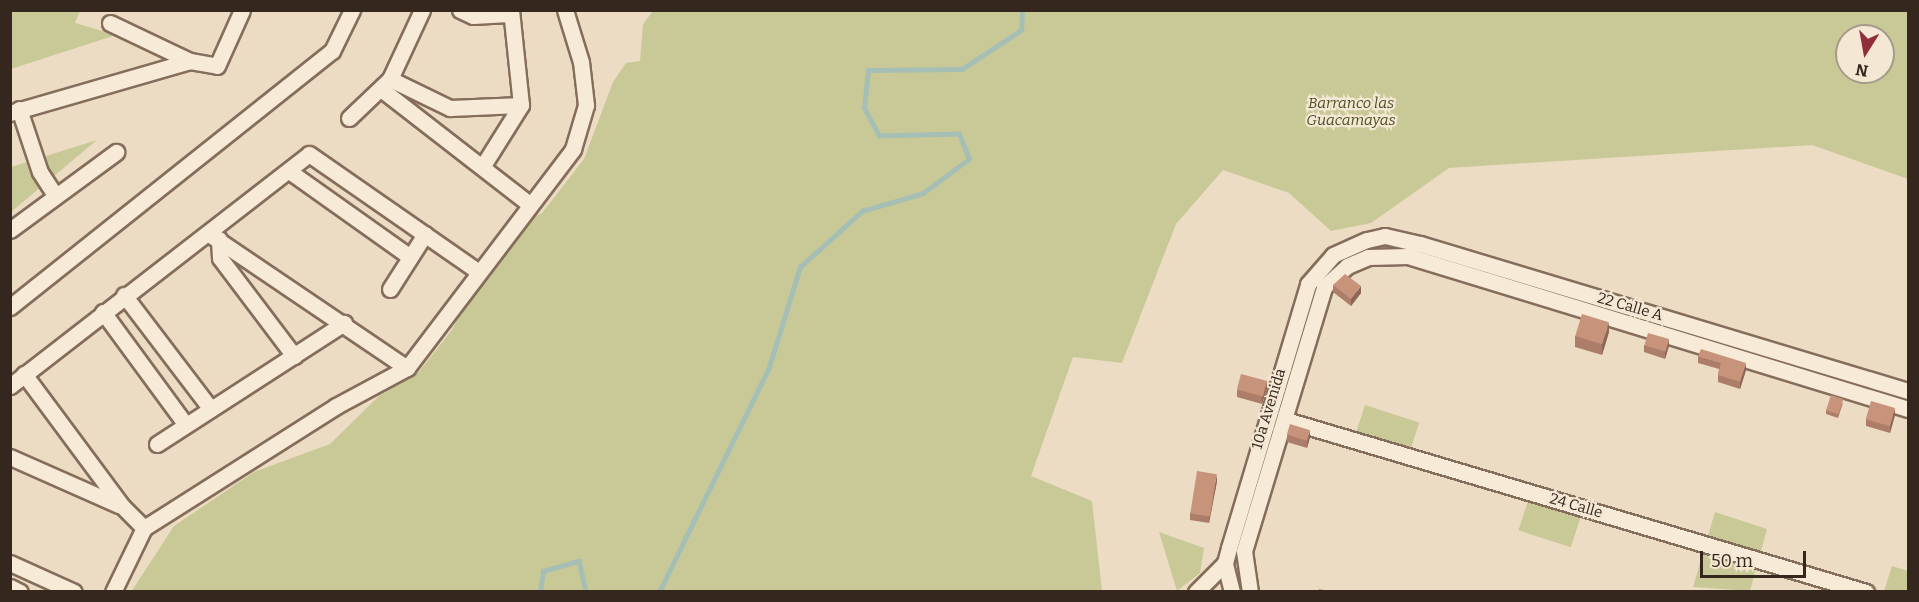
<!DOCTYPE html>
<style>
body{margin:0}
#map{position:relative;width:1919px;height:602px;overflow:hidden;background:#ecdcc3;font-family:Bitter,serif}
div>[style]{position:absolute}
[style*='--x']{left:calc(var(--x)*1px);top:calc(var(--y)*1px);width:calc(var(--w)*1px);rotate:calc(var(--a)*1deg)}
.green>*{inset:0;background:#c9c998;transform-origin:0 0}
.stream>*{height:4.5px;margin:-2.25px;padding:0 2.25px;transform-origin:2.25px;border-radius:2.25px;background:#a5bfb5}
.roads{filter:drop-shadow(2px 0 #856d5b) drop-shadow(-2px 0 #856d5b) drop-shadow(0 2px #856d5b) drop-shadow(0 -2px #856d5b)}
.minor>*{height:15px;margin:-7.5px;padding:0 7.5px;transform-origin:7.5px;border-radius:7.5px;background:#f7ead6}
.wall>*{inset:0;background:#ac7e6a}
.shaded-wall>*{inset:0;background:#8c6756}
.building>*{inset:0;background:#c8937b;transform-origin:0 0}
span{translate:-50% -50%;white-space:nowrap;text-align:center;line-height:1.15;-webkit-text-stroke:4.5px #f4e7d3;paint-order:stroke}
.park-label{font-size:15px;color:#4b5126;font-style:italic}
.street-label{font-size:15px;color:#36271e}
.frame{position:absolute;inset:0;border:12px solid #36271e;pointer-events:none}
.north{position:absolute;left:1835px;top:24px;width:60px;height:60px;box-sizing:border-box;background:#f4e7d3;border:2px solid #a89a8b;border-radius:50%;rotate:191deg;font-size:16px;font-weight:700;line-height:24px;text-align:center;color:#36271e}
.north::after{content:'';display:block;margin:auto;width:21px;height:27px;background:#912e39;clip-path:polygon(50% 0,100% 100%,50% 72%,0 100%)}
.scale{position:absolute;left:1700px;top:551px;width:106px;height:27px;box-sizing:border-box;border:3px solid #36271e;border-top:0;padding-left:8px;font-size:18px;line-height:21px;white-space:nowrap;color:#36271e;-webkit-text-stroke:4px #f4e7d3;paint-order:stroke}
</style>
<div id="map">
<div class="green">
<i style="clip-path:polygon(10px 11px,80px 11px,75px 23px,116px 35px,11px 69px)"></i>
<i style="clip-path:polygon(evenodd,653px 11px,1908px 11px,1908px 179px,1812px 145px,1449px 168px,1371px 223px,1331px 231px,1289px 193px,1223px 170px,1176px 224px,1122px 363px,1073px 357px,1031px 476px,1092px 501px,1102px 591px,131px 592px,174px 526px,254px 472px,330px 444px,379px 396px,418px 373px,451px 331px,507px 232px,542px 213px,584px 159px,613px 82px,626px 63px,640px 61px,643px 24px,653px 11px,1847px 36px,1883px 36px,1883px 72px,1847px 72px,1847px 36px)"></i>
<i style="clip-path:polygon(97px 140px,11px 212px,11px 167px)"></i>
<i style="left:1365px;top:405px;width:57px;height:39px;rotate:18deg"></i>
<i style="left:1529px;top:498px;width:55px;height:34px;rotate:18deg"></i>
<i style="clip-path:polygon(1715px 512px,1767px 529px,1750px 591px,1693px 587px)"></i>
<i style="clip-path:polygon(1159px 532px,1204px 548px,1200px 573px,1177px 591px)"></i>
<i style="clip-path:polygon(1892px 566px,1908px 571px,1908px 591px,1884px 591px)"></i>
</div>
<div class="stream">
<i style="--x:540;--y:592;--w:21;--a:-82"></i>
<i style="--x:543;--y:571;--w:37;--a:-16"></i>
<i style="--x:579;--y:561;--w:32;--a:77"></i>
<i style="--x:659;--y:592;--w:250;--a:-63.9"></i>
<i style="--x:769;--y:367;--w:105;--a:-72.8"></i>
<i style="--x:800;--y:267;--w:84;--a:-42.1"></i>
<i style="--x:862;--y:211;--w:64;--a:-16.4"></i>
<i style="--x:923;--y:193;--w:57;--a:-36.5"></i>
<i style="--x:969;--y:159;--w:27;--a:-112"></i>
<i style="--x:959;--y:134;--w:80;--a:178.6"></i>
<i style="--x:879;--y:136;--w:32;--a:-118"></i>
<i style="--x:864;--y:108;--w:38;--a:-84"></i>
<i style="--x:868;--y:70;--w:94;--a:-0.6"></i>
<i style="--x:962;--y:69;--w:71;--a:-33.5"></i>
<i style="--x:1021;--y:30;--w:20;--a:-87"></i>
</div>
<div class="roads">
<div class="minor">
<i style="--x:460;--y:10;--w:14;--a:25"></i>
<i style="--x:473;--y:16;--w:36;--a:-3"></i>
<i style="--x:110;--y:23;--w:89;--a:25.4"></i>
<i style="--x:190;--y:61;--w:27;--a:10"></i>
<i style="--x:217;--y:66;--w:61;--a:-65.9"></i>
<i style="--x:390;--y:79;--w:67;--a:25.8"></i>
<i style="--x:450;--y:108;--w:71;--a:-2.4"></i>
<i style="--x:381;--y:89;--w:186;--a:37.8"></i>
<i style="--x:19;--y:109;--w:66;--a:71.6"></i>
<i style="--x:40;--y:172;--w:27;--a:57"></i>
<i style="--x:10;--y:113;--w:187;--a:-16.1"></i>
<i style="--x:349;--y:118;--w:57;--a:-43.6"></i>
<i style="--x:390;--y:79;--w:76;--a:-65.1"></i>
<i style="--x:484;--y:164;--w:70;--a:-57.9"></i>
<i style="--x:521;--y:105;--w:96;--a:-96"></i>
<i style="--x:289;--y:171;--w:148;--a:35.4"></i>
<i style="--x:10;--y:230;--w:132;--a:-36.3"></i>
<i style="--x:209;--y:234;--w:239;--a:34.1"></i>
<i style="--x:219;--y:239;--w:19;--a:87"></i>
<i style="--x:220;--y:258;--w:123;--a:52.9"></i>
<i style="--x:390;--y:289;--w:65;--a:-57.5"></i>
<i style="--x:124;--y:295;--w:143;--a:52.7"></i>
<i style="--x:10;--y:307;--w:411;--a:-38.5"></i>
<i style="--x:332;--y:51;--w:46;--a:-64"></i>
<i style="--x:103;--y:312;--w:140;--a:53.7"></i>
<i style="--x:24;--y:374;--w:164;--a:53.4"></i>
<i style="--x:122;--y:506;--w:31;--a:45"></i>
<i style="--x:10;--y:386;--w:378;--a:-37.8"></i>
<i style="--x:309;--y:154;--w:207;--a:34.8"></i>
<i style="--x:1286;--y:420;--w:605;--a:16.52"></i>
<i style="--x:157;--y:444;--w:223;--a:-32.9"></i>
<i style="--x:10;--y:457;--w:119;--a:23.8"></i>
<i style="--x:10;--y:563;--w:70;--a:24.4"></i>
<i style="--x:10;--y:587;--w:11;--a:27"></i>
<i style="--x:113;--y:592;--w:71;--a:-64.2"></i>
<i style="--x:144;--y:528;--w:227;--a:-32.4"></i>
<i style="--x:336;--y:406;--w:81;--a:-28.2"></i>
<i style="--x:407;--y:368;--w:275;--a:-52.8"></i>
<i style="--x:573;--y:149;--w:46;--a:-73.5"></i>
<i style="--x:586;--y:105;--w:43;--a:-96.6"></i>
<i style="--x:581;--y:62;--w:54;--a:-107.1"></i>
<i style="--x:1196;--y:592;--w:41;--a:-45"></i>
<i style="--x:1232;--y:592;--w:30;--a:-104"></i>
<i style="--x:1225;--y:563;--w:16;--a:-75"></i>
<i style="--x:1229;--y:548;--w:276;--a:-73.3"></i>
<i style="--x:1308;--y:284;--w:38;--a:-49"></i>
<i style="--x:1333;--y:255;--w:37;--a:-24"></i>
<i style="--x:1367;--y:240;--w:18;--a:-13"></i>
<i style="--x:1385;--y:236;--w:36;--a:13"></i>
<i style="--x:1420;--y:244;--w:510;--a:16.76"></i>
<i style="--x:1250;--y:592;--w:41;--a:-98.3"></i>
<i style="--x:1244;--y:551;--w:276;--a:-73.1"></i>
<i style="--x:1324;--y:287;--w:31;--a:-42"></i>
<i style="--x:1347;--y:266;--w:23;--a:-23"></i>
<i style="--x:1368;--y:257;--w:40;--a:-1.4"></i>
<i style="--x:1408;--y:256;--w:523;--a:17.01"></i>
</div>
</div>
<div class="wall">
<i style="clip-path:polygon(1333px 285px,1361px 293px,1351px 306px,1333px 292px)"></i>
<i style="clip-path:polygon(1609px 332px,1602px 355px,1575px 347px,1575px 336px)"></i>
<i style="clip-path:polygon(1644px 345px,1669px 346px,1665px 359px,1644px 352px)"></i>
<i style="clip-path:polygon(1698px 356px,1746px 370px,1740px 389px,1718px 382px,1718px 375px,1719px 369px,1698px 363px)"></i>
<i style="clip-path:polygon(1267px 388px,1262px 404px,1237px 397px,1237px 390px)"></i>
<i style="clip-path:polygon(1843px 403px,1838px 418px,1826px 414px,1826px 410px)"></i>
<i style="clip-path:polygon(1895px 415px,1890px 433px,1866px 426px,1866px 419px)"></i>
<i style="clip-path:polygon(1287px 435px,1310px 437px,1307px 448px,1287px 442px)"></i>
<i style="clip-path:polygon(1217px 481px,1209px 523px,1190px 520px,1190px 513px)"></i>
</div>
<div class="shaded-wall">
<i style="clip-path:polygon(1361px 286px,1361px 293px,1351px 306px,1351px 299px)"></i>
<i style="clip-path:polygon(1609px 322px,1609px 332px,1602px 355px,1602px 345px)"></i>
<i style="clip-path:polygon(1669px 339px,1669px 346px,1665px 359px,1665px 352px)"></i>
<i style="clip-path:polygon(1746px 363px,1746px 370px,1740px 389px,1740px 382px)"></i>
<i style="clip-path:polygon(1267px 381px,1267px 388px,1262px 404px,1262px 397px)"></i>
<i style="clip-path:polygon(1895px 408px,1895px 415px,1890px 433px,1890px 426px)"></i>
<i style="clip-path:polygon(1310px 430px,1310px 437px,1307px 448px,1307px 441px)"></i>
<i style="clip-path:polygon(1217px 474px,1217px 481px,1209px 523px,1209px 516px)"></i>
</div>
<div class="building">
<i style="clip-path:polygon(1345px 274px,1361px 286px,1351px 299px,1333px 285px)"></i>
<i style="left:1582px;top:314px;width:28px;height:23px;rotate:17deg"></i>
<i style="left:1648px;top:333px;width:22px;height:13px;rotate:16deg"></i>
<i style="clip-path:polygon(1701px 349px,1746px 363px,1740px 382px,1718px 375px,1721px 363px,1698px 356px)"></i>
<i style="left:1241px;top:374px;width:27px;height:16px;rotate:15deg"></i>
<i style="left:1831px;top:395px;width:13px;height:16px;rotate:18deg"></i>
<i style="left:1871px;top:401px;width:25px;height:19px;rotate:16deg"></i>
<i style="left:1290px;top:424px;width:21px;height:11px;rotate:17deg"></i>
<i style="left:1197px;top:471px;width:20px;height:43px;rotate:9deg"></i>
<i style="clip-path:polygon(1319px 589px,1329px 591px,1318px 591px)"></i>
</div>
<div class="park-label">
<span style="left:1351px;top:112px">Barranco las<br>Guacamayas</span>
</div>
<div class="street-label">
<span style="left:1630px;top:307px;rotate:16deg">22 Calle A</span>
<span style="left:1269px;top:409px;rotate:-73deg">10a Avenida</span>
<span style="left:1576px;top:506px;rotate:16deg">24 Calle</span>
</div>
<div class="frame"></div>
<div class="north">N</div>
<div class="scale">50 m</div>
</div>
